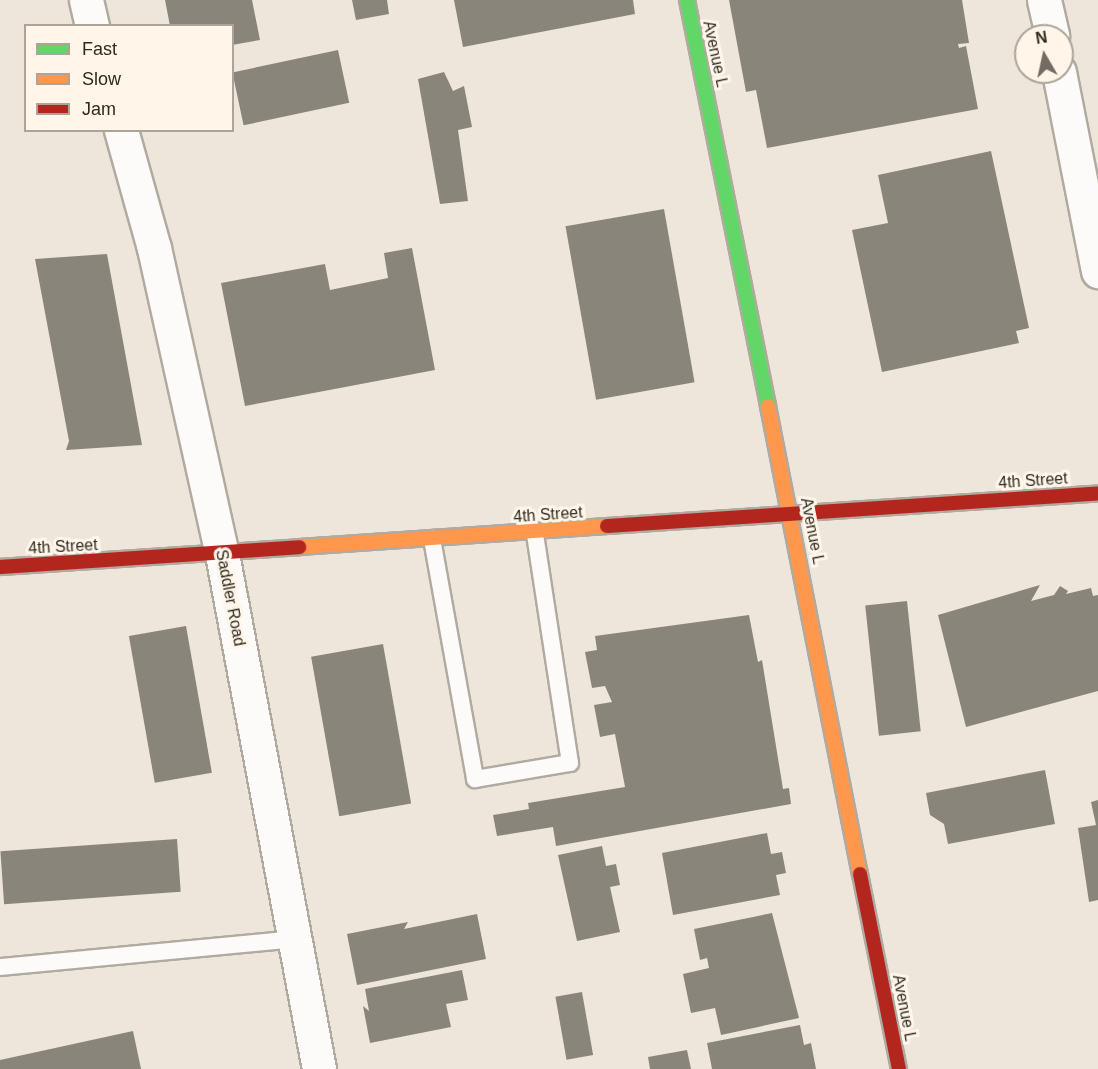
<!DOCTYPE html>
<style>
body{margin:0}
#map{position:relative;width:1098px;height:1069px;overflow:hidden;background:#eee6da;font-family:Arial,sans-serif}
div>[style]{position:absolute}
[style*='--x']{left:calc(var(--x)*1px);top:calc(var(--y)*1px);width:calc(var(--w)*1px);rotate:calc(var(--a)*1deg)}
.building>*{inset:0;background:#8a857b;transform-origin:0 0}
.roads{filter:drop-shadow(2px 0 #b0aaa1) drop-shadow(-2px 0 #b0aaa1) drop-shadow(0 2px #b0aaa1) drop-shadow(0 -2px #b0aaa1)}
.lane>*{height:16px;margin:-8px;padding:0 8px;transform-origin:8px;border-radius:8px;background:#fcfbf9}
.street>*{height:33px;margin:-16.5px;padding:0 16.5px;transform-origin:16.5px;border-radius:16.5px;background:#fcfbf9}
.fast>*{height:14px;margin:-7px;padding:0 7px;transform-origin:7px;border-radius:7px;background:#63d668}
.slow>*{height:14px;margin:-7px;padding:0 7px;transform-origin:7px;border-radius:7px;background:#ff974d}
.jam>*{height:14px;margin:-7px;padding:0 7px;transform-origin:7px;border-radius:7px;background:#b3261e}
span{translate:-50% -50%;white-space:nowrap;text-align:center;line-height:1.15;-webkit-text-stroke:6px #fff6e9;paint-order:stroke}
.street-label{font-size:16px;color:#2f2a22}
.legend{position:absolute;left:24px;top:24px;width:210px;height:108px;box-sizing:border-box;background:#fff6e9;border:2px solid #aca499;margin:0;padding:8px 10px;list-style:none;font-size:18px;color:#2f2a22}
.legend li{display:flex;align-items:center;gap:12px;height:30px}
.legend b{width:30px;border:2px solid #aca499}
.north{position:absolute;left:1014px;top:24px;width:60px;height:60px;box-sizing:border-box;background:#fff6e9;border:2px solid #aca499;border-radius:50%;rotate:351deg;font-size:16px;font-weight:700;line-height:24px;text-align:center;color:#2f2a22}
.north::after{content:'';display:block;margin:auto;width:21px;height:27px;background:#726c62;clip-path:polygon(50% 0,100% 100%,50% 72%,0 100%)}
</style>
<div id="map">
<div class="building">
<i style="clip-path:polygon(165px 0,252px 0,260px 40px,232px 45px,232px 26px,170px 26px)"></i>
<i style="clip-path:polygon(352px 0,387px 0,389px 14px,356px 20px)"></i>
<i style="clip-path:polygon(454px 0,633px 0,635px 14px,463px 47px)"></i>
<i style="clip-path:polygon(729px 0,962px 0,969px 43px,958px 44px,959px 48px,966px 46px,978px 109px,767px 148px,756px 90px,746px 92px)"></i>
<i style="left:338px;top:50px;width:54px;height:108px;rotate:78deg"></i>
<i style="clip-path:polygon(444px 72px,453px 91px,464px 86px,472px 127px,458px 130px,468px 201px,440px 204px,418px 79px)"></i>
<i style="clip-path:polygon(991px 151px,1029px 328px,1016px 331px,1019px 343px,882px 372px,852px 230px,888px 223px,878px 175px)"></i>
<i style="left:664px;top:209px;width:176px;height:100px;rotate:80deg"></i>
<i style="clip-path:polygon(412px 248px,435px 370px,245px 406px,221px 283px,325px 264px,330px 290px,388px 278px,384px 253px)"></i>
<i style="clip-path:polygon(107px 254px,142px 445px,66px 450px,69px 441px,35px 259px)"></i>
<i style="clip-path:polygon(1040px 585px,1031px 601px,1054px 595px,1060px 586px,1068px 591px,1066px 594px,1091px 588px,1093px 596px,1098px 595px,1098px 691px,966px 727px,938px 615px)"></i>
<i style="left:907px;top:601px;width:131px;height:42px;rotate:84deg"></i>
<i style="clip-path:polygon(749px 615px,758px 662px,762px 660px,783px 789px,789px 788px,791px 804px,556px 846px,553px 827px,497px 836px,493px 815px,529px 809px,528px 803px,625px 787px,615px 734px,600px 737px,594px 705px,612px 702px,605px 686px,592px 688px,585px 652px,597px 650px,595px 636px)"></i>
<i style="left:186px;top:626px;width:149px;height:58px;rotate:80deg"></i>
<i style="left:383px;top:644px;width:162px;height:73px;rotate:80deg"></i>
<i style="clip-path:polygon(1045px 770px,1055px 824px,948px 844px,944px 824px,930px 815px,926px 793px)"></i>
<i style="clip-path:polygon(1098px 800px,1098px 900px,1089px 902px,1078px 828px,1096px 825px,1091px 802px)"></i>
<i style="clip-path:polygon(767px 833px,771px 854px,782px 852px,786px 873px,776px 875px,780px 895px,673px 915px,662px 853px)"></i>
<i style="left:177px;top:839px;width:53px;height:177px;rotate:86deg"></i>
<i style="clip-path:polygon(602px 846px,606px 866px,616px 864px,620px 885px,610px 887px,620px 932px,577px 941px,558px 855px)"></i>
<i style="clip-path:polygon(772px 913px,799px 1018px,721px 1035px,715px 1008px,691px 1013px,683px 974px,709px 968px,707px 958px,700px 960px,694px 929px)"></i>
<i style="clip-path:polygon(477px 914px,486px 959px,357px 985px,347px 934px,408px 922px,404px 929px)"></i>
<i style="clip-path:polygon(462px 970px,468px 1000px,446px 1004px,451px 1027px,370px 1043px,363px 1006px,369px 1011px,365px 989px)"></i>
<i style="left:582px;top:992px;width:64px;height:27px;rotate:80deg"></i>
<i style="clip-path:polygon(800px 1025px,804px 1045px,811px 1043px,816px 1069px,712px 1069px,707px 1043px)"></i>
<i style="clip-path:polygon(133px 1031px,141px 1069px,0 1069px,0 1060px)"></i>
<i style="clip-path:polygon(687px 1050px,691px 1069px,650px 1069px,648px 1057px)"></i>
</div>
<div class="roads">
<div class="lane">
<i style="--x:432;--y:539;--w:244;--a:79.8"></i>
<i style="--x:475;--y:779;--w:96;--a:-9.6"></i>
<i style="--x:570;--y:763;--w:233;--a:-98.7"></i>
<i style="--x:0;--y:967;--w:295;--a:-5.4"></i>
</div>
<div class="street">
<i style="--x:86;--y:0;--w:27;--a:77"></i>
<i style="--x:1044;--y:0;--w:37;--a:77"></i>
<i style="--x:1059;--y:72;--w:203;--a:78.9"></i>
<i style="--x:121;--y:130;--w:123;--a:74.4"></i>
<i style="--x:154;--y:248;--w:313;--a:77.5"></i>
<i style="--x:222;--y:554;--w:524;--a:79.33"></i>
</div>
<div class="fast">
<i style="--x:687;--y:0;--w:414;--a:78.7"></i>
</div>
<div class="slow">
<i style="--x:768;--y:406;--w:477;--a:78.9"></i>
<i style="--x:299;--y:547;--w:309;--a:-3.9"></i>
</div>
<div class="jam">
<i style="--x:607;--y:526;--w:492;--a:-3.8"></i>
<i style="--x:0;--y:567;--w:300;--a:-3.8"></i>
<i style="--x:860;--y:874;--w:199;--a:78.7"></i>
</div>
</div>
<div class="street-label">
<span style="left:715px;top:54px;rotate:78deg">Avenue L</span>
<span style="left:1033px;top:481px;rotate:-4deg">4th Street</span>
<span style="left:548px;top:515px;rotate:-4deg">4th Street</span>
<span style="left:812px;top:531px;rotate:79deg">Avenue L</span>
<span style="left:63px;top:547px;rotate:-3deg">4th Street</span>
<span style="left:230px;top:598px;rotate:79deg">Saddler Road</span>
<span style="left:904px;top:1008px;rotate:79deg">Avenue L</span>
</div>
<ul class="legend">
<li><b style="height:8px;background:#63d668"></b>Fast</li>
<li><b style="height:8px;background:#ff974d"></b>Slow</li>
<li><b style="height:8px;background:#b3261e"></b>Jam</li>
</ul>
<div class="north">N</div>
</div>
